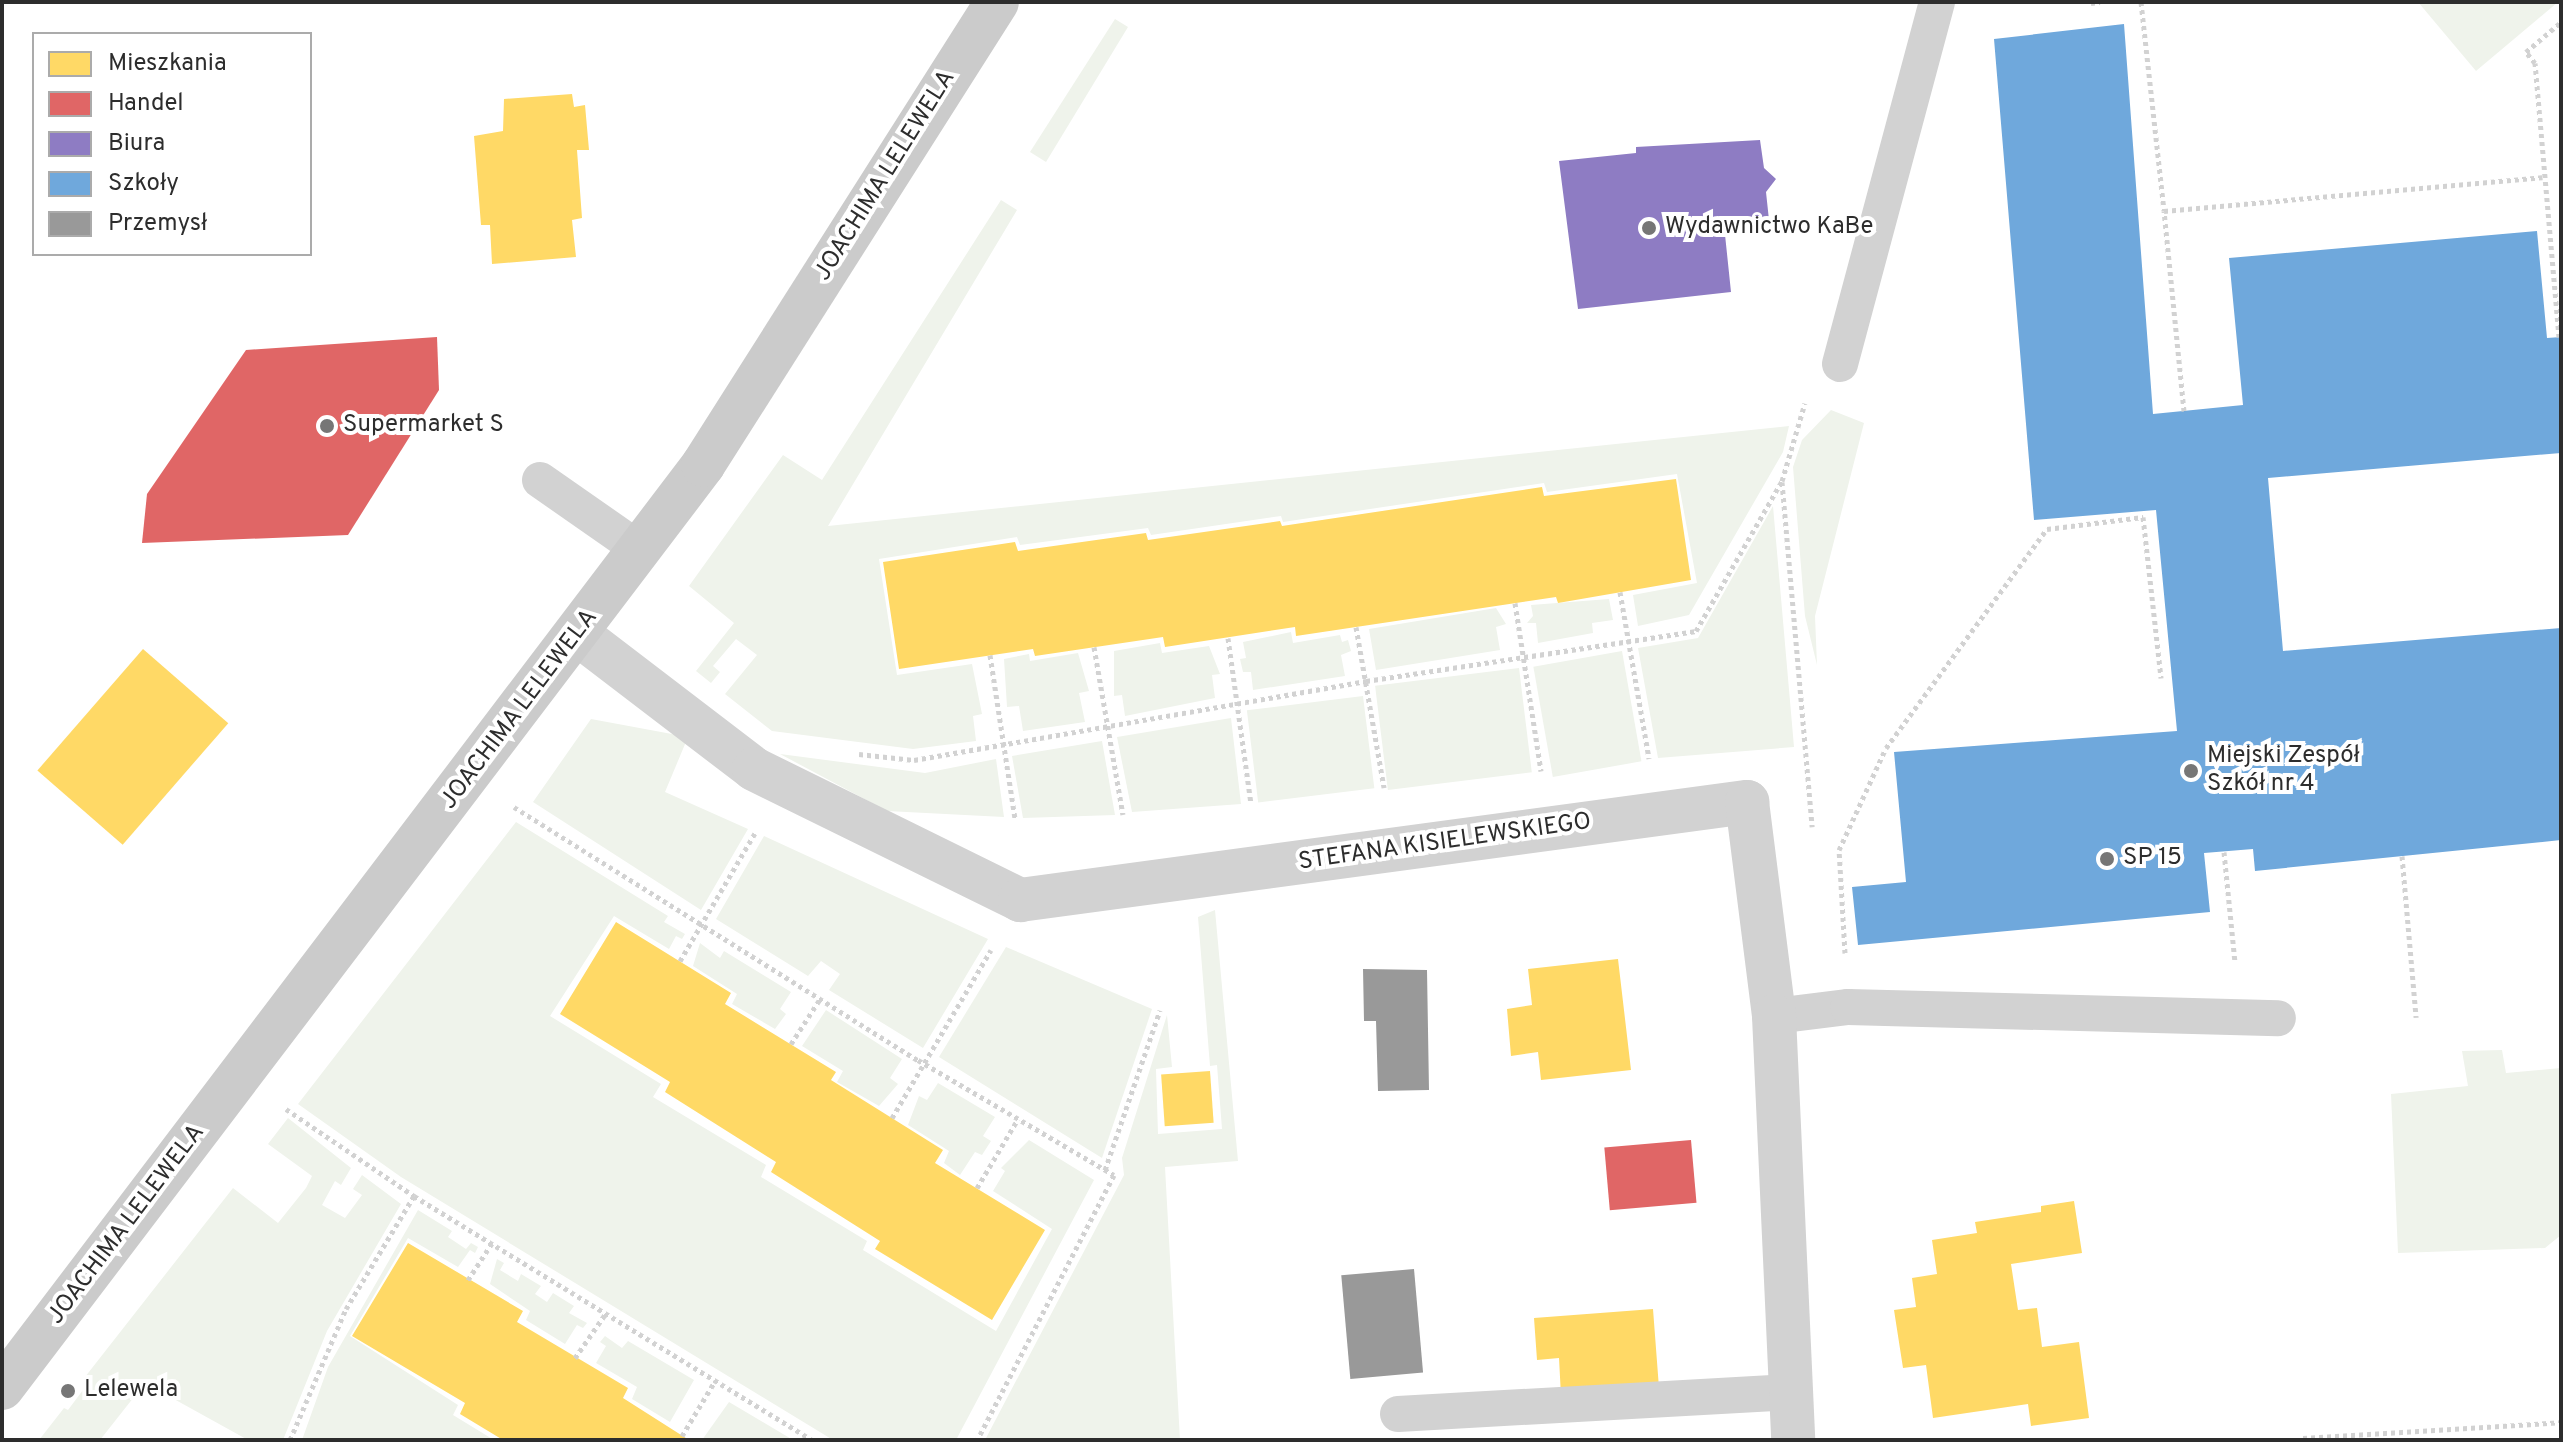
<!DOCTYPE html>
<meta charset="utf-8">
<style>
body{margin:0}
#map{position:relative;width:2563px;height:1442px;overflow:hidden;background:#fff;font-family:Overpass,sans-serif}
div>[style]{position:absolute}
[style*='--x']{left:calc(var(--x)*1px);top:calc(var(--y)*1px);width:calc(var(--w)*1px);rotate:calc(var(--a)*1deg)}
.green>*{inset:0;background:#eff3eb;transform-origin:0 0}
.homes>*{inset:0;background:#ffd966;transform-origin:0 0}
.shops>*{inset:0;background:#e06666;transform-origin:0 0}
.offices>*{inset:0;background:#8e7cc3}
.schools>*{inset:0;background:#6fa8dc}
.industry>*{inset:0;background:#999;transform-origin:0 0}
.path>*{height:5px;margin-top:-2.5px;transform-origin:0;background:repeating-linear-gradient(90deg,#d2d2d2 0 4px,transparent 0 8px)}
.lane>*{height:36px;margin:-18px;padding:0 18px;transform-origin:18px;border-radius:18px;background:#d2d2d2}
.street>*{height:44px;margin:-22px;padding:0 22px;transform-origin:22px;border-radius:22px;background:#d2d2d2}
.secondary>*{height:44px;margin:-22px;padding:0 22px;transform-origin:22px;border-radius:22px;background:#cbcbcb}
.dots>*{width:22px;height:22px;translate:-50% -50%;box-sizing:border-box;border:4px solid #fff;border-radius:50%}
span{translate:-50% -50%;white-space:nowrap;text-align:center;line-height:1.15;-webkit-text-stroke:8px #fff;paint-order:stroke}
.street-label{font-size:24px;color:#2d2d2d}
.poi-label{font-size:24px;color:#2d2d2d}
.left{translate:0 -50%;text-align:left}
.frame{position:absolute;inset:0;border:4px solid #2d2d2d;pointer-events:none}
.legend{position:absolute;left:32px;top:32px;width:280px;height:224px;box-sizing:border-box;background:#fff;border:2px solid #ababab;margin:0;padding:10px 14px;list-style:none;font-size:24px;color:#2d2d2d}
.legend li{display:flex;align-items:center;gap:16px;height:40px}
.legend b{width:40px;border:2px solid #ababab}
</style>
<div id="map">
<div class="green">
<i style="clip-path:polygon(2418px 2px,2558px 2px,2476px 71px)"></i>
<i style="clip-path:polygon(1115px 19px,1128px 27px,1046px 162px,1030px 152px)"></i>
<i style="clip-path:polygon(1001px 200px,1017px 210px,828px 526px,1789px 426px,1783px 452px,1689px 615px,1638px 626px,1633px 595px,1697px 583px,1677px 474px,1547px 492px,1544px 483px,1283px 522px,1281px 516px,1151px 535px,1148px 528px,1020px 545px,1017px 537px,879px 559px,897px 675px,972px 664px,982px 714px,973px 716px,976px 741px,913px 749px,772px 731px,725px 694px,757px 655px,736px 639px,713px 666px,720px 672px,711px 683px,696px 671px,734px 623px,689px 586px,783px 455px,822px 480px)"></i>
<i style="clip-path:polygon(1831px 410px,1864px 423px,1815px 616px,1817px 665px,1805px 616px,1793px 467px,1802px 440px)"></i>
<i style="clip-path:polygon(1773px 506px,1794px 747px,1658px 758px,1638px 648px,1698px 638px)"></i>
<i style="clip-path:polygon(1609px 599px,1613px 620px,1592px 623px,1593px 633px,1538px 643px,1536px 623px,1527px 623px,1533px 616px,1531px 605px)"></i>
<i style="clip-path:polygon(1496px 608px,1506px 624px,1496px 627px,1500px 650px,1376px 670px,1369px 629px)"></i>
<i style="clip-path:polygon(1291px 632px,1293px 643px,1340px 635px,1342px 642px,1348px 640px,1351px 651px,1341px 655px,1345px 676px,1253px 690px,1251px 672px,1243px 672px,1240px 659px,1246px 658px,1243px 642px)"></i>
<i style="clip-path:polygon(1160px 643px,1162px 653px,1209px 646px,1220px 674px,1212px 675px,1215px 698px,1125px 716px,1122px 695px,1114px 696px,1114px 651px)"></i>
<i style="left:1622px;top:651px;width:112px;height:90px;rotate:80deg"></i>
<i style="clip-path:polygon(1078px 653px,1089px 691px,1079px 693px,1085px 722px,1023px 731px,1019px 706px,1007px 707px,1004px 659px,1029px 654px,1030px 661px)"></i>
<i style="left:1519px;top:668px;width:105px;height:145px;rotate:83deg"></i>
<i style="left:1363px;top:696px;width:93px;height:117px;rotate:83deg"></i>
<i style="clip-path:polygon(1231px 718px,1241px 804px,1132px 812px,1117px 737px)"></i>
<i style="clip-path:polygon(591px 719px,688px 737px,665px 792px,748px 829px,701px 910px,533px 802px)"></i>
<i style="clip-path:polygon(1102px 741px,1115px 815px,1023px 818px,1012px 756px)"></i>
<i style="clip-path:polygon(780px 754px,925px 773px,996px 759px,1004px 817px,887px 811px)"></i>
<i style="clip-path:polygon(516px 822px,668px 916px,664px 922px,685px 934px,682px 939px,676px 936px,669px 949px,614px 916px,550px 1016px,661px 1084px,653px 1097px,766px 1165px,761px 1177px,867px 1241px,863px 1250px,996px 1331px,1052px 1229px,993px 1191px,1005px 1171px,1001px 1168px,1029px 1140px,1094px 1180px,956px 1440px,833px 1440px,401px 1177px,298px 1104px)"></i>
<i style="clip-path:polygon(764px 836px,988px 939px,923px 1048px,829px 990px,840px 974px,821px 961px,808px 976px,716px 919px)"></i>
<i style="clip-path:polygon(1215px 910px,1238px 1161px,1165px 1167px,1180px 1440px,985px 1440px,1124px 1175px,1122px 1158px,1167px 1015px,1172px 1067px,1156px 1069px,1158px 1134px,1222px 1129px,1217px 1065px,1210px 1066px,1198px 917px)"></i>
<i style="clip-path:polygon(700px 943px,720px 958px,724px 951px,791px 992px,780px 1009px,786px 1014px,775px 1029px,732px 1004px,737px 994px,693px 966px)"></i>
<i style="clip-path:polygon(1006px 947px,1152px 1009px,1102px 1158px,939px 1057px)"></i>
<i style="clip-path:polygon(826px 1010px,902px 1059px,890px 1078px,898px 1084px,879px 1106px,837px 1082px,843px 1071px,802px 1046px)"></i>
<i style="clip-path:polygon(2502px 1050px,2506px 1073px,2561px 1068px,2561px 1235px,2545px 1248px,2398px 1253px,2391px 1094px,2468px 1086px,2462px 1051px)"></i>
<i style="clip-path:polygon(938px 1083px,995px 1117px,983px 1136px,991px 1141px,982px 1155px,975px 1152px,960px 1175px,944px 1163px,949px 1151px,908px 1125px,919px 1096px,927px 1100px)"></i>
<i style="clip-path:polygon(288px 1118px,351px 1168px,341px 1185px,335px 1181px,322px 1205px,345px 1218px,362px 1195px,353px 1189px,362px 1175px,401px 1204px,327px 1331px,283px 1440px,248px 1440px,145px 1383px,100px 1440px,39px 1440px,64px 1408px,68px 1410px,89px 1382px,85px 1377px,233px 1188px,278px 1223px,306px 1188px,312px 1176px,268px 1144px)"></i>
<i style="clip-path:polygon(418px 1210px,452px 1231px,448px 1237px,466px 1249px,471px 1243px,478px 1247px,475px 1253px,470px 1250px,458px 1267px,408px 1238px,350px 1336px,458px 1405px,453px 1415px,494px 1440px,302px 1440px,328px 1367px)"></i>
<i style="clip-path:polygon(497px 1259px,504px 1263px,500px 1270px,518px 1281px,521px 1274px,541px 1286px,535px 1294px,547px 1302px,553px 1293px,574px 1306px,569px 1313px,587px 1323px,583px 1328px,577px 1325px,565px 1344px,526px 1320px,530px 1311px,490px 1284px)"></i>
<i style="clip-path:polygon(605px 1336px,622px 1348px,628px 1341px,694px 1380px,670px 1422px,632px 1399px,637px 1387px,596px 1363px,606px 1346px,600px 1342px)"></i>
<i style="clip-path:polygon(729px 1402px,793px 1440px,702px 1440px)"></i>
</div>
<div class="homes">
<i style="clip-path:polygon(572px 94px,574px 107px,585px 105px,589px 150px,577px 150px,582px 218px,572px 220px,576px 257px,492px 264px,490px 225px,481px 225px,474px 136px,503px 131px,504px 99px)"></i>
<i style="clip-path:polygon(1676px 479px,1691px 580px,1558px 603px,1556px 597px,1296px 636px,1295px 627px,1165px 647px,1163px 637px,1035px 656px,1033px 649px,899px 669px,883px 562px,1015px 542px,1018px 551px,1146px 533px,1148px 540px,1280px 521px,1282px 526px,1542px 487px,1544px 496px)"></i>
<i style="left:143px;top:649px;width:113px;height:161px;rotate:41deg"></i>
<i style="clip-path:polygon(616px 922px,731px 993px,725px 1004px,836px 1072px,831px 1080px,943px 1150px,935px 1163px,1045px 1230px,992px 1320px,875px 1249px,880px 1241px,771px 1172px,776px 1162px,665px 1092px,670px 1082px,560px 1014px)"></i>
<i style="clip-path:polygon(1618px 959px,1631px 1070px,1541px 1080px,1538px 1052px,1511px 1056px,1507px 1009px,1532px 1005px,1528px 969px)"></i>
<i style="left:1210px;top:1071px;width:52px;height:49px;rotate:86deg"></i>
<i style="clip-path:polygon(2074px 1201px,2082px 1253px,2011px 1264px,2018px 1310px,2037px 1308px,2042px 1347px,2079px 1342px,2089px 1418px,2031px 1426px,2028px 1404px,1933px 1418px,1926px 1365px,1903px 1368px,1894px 1310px,1916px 1307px,1912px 1278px,1937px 1274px,1932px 1240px,1977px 1233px,1975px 1222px,2041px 1212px,2041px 1206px)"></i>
<i style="clip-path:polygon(408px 1243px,523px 1311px,517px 1322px,628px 1388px,623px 1398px,689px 1440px,503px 1440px,460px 1414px,465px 1403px,352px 1336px)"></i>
<i style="clip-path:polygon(1653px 1309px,1659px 1388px,1561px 1396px,1559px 1358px,1537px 1360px,1534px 1318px)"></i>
</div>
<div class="shops">
<i style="clip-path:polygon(437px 337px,439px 390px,348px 535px,142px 543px,147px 494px,246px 350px)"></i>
<i style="left:1691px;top:1140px;width:63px;height:87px;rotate:85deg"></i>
</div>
<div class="offices">
<i style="clip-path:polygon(1760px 140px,1764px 168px,1776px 179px,1766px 192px,1769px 220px,1724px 225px,1731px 292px,1578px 309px,1559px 161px,1636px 153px,1636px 147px)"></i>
</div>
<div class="schools">
<i style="clip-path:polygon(2124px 24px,2153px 414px,2243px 405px,2229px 258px,2537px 231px,2547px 338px,2561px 337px,2561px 453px,2268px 478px,2283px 651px,2561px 628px,2561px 840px,2255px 871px,2253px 849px,2204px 853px,2210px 912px,1858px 945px,1852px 887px,1906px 882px,1894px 752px,2177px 731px,2156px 510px,2034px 520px,1994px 39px)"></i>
</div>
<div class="industry">
<i style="clip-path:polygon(1363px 969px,1427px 970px,1429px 1090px,1378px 1091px,1376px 1021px,1364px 1021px)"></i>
<i style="left:1414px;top:1269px;width:104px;height:73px;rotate:85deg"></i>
</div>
<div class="path">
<i style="--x:2141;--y:2;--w:210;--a:83.7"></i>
<i style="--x:2091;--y:3;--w:9;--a:-6"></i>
<i style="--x:2559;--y:337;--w:275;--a:-95"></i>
<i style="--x:2535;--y:63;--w:14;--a:-129"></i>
<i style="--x:2526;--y:52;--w:46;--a:-40.6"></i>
<i style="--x:2184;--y:411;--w:201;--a:-95.7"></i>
<i style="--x:2164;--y:211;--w:380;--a:-5.1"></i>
<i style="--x:1782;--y:482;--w:346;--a:85"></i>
<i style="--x:1620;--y:592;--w:169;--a:80.1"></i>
<i style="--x:1515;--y:603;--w:170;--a:81.2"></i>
<i style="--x:1356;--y:627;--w:163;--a:80.1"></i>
<i style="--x:1228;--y:638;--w:167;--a:82.1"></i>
<i style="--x:1094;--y:647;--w:170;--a:80.2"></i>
<i style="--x:990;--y:655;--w:165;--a:81.3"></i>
<i style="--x:859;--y:754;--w:55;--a:6.2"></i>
<i style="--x:914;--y:760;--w:459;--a:-9.9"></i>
<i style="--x:1366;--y:681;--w:334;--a:-8.6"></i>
<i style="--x:1696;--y:631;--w:173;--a:-60.2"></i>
<i style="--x:1782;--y:481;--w:81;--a:-73.6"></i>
<i style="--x:514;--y:807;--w:477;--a:32.1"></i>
<i style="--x:918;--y:1060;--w:227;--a:30.4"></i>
<i style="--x:1114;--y:1175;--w:298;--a:117.3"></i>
<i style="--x:2224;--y:852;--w:111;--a:84.3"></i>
<i style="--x:2402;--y:856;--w:162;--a:85"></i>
<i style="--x:1845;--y:953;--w:103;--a:-93.3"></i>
<i style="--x:1839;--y:850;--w:112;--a:-65.3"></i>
<i style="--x:1886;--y:748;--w:272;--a:-53.7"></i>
<i style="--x:2047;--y:529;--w:97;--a:-7.1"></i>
<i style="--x:2143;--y:517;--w:162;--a:83.6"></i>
<i style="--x:680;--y:961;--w:148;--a:-59.6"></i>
<i style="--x:791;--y:1044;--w:54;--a:-57.2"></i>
<i style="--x:286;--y:1109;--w:155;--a:34.2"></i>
<i style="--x:892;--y:1118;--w:195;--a:-59.5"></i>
<i style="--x:1105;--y:1170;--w:169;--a:-71"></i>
<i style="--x:977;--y:1188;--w:80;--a:-59.3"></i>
<i style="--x:468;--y:1280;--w:44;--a:-57"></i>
<i style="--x:575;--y:1358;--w:55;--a:-55.4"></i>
<i style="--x:682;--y:1436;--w:64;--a:-59"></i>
<i style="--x:2303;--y:1438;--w:258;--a:-3.5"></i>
<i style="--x:290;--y:1440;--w:142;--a:-66.9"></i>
<i style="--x:346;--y:1309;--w:132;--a:-59"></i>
<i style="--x:414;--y:1196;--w:467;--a:31.5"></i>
</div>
<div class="lane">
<i style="--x:1840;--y:364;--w:375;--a:-75"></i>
<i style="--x:540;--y:480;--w:121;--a:34.9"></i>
<i style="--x:1774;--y:1016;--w:75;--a:-6.9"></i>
<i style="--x:1848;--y:1007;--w:430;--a:1.5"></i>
<i style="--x:1398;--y:1414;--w:395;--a:-3.2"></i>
</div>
<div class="street">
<i style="--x:579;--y:635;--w:220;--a:37.4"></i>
<i style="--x:754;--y:769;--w:297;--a:26.2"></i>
<i style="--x:1020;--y:900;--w:734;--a:-7.68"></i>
<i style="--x:1747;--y:802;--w:216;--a:82.8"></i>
<i style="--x:1774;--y:1016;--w:424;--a:87.4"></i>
</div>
<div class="secondary">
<i style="--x:2;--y:1388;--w:1159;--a:-52.78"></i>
<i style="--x:703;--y:465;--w:548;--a:-57.58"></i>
</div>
<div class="dots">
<i style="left:1649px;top:228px;background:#767676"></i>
<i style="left:327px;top:426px;background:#767676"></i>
<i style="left:2191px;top:771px;background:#767676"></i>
<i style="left:2107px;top:859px;background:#767676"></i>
<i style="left:68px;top:1391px;background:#767676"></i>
</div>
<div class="street-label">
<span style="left:886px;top:176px;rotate:-58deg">JOACHIMA LELEWELA</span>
<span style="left:520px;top:710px;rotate:-53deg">JOACHIMA LELEWELA</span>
<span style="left:1445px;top:843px;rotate:-8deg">STEFANA KISIELEWSKIEGO</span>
<span style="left:127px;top:1225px;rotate:-53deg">JOACHIMA LELEWELA</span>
</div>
<div class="poi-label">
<span class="left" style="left:1665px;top:228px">Wydawnictwo KaBe</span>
<span class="left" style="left:343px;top:426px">Supermarket S</span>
<span class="left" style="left:2207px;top:771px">Miejski Zespół<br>Szkół nr 4</span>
<span class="left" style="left:2123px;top:859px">SP 15</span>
<span class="left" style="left:84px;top:1391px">Lelewela</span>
</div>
<div class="frame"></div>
<ul class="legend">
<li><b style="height:22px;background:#ffd966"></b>Mieszkania</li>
<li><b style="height:22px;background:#e06666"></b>Handel</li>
<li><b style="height:22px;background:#8e7cc3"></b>Biura</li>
<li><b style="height:22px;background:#6fa8dc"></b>Szkoły</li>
<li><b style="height:22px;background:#999"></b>Przemysł</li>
</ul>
</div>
